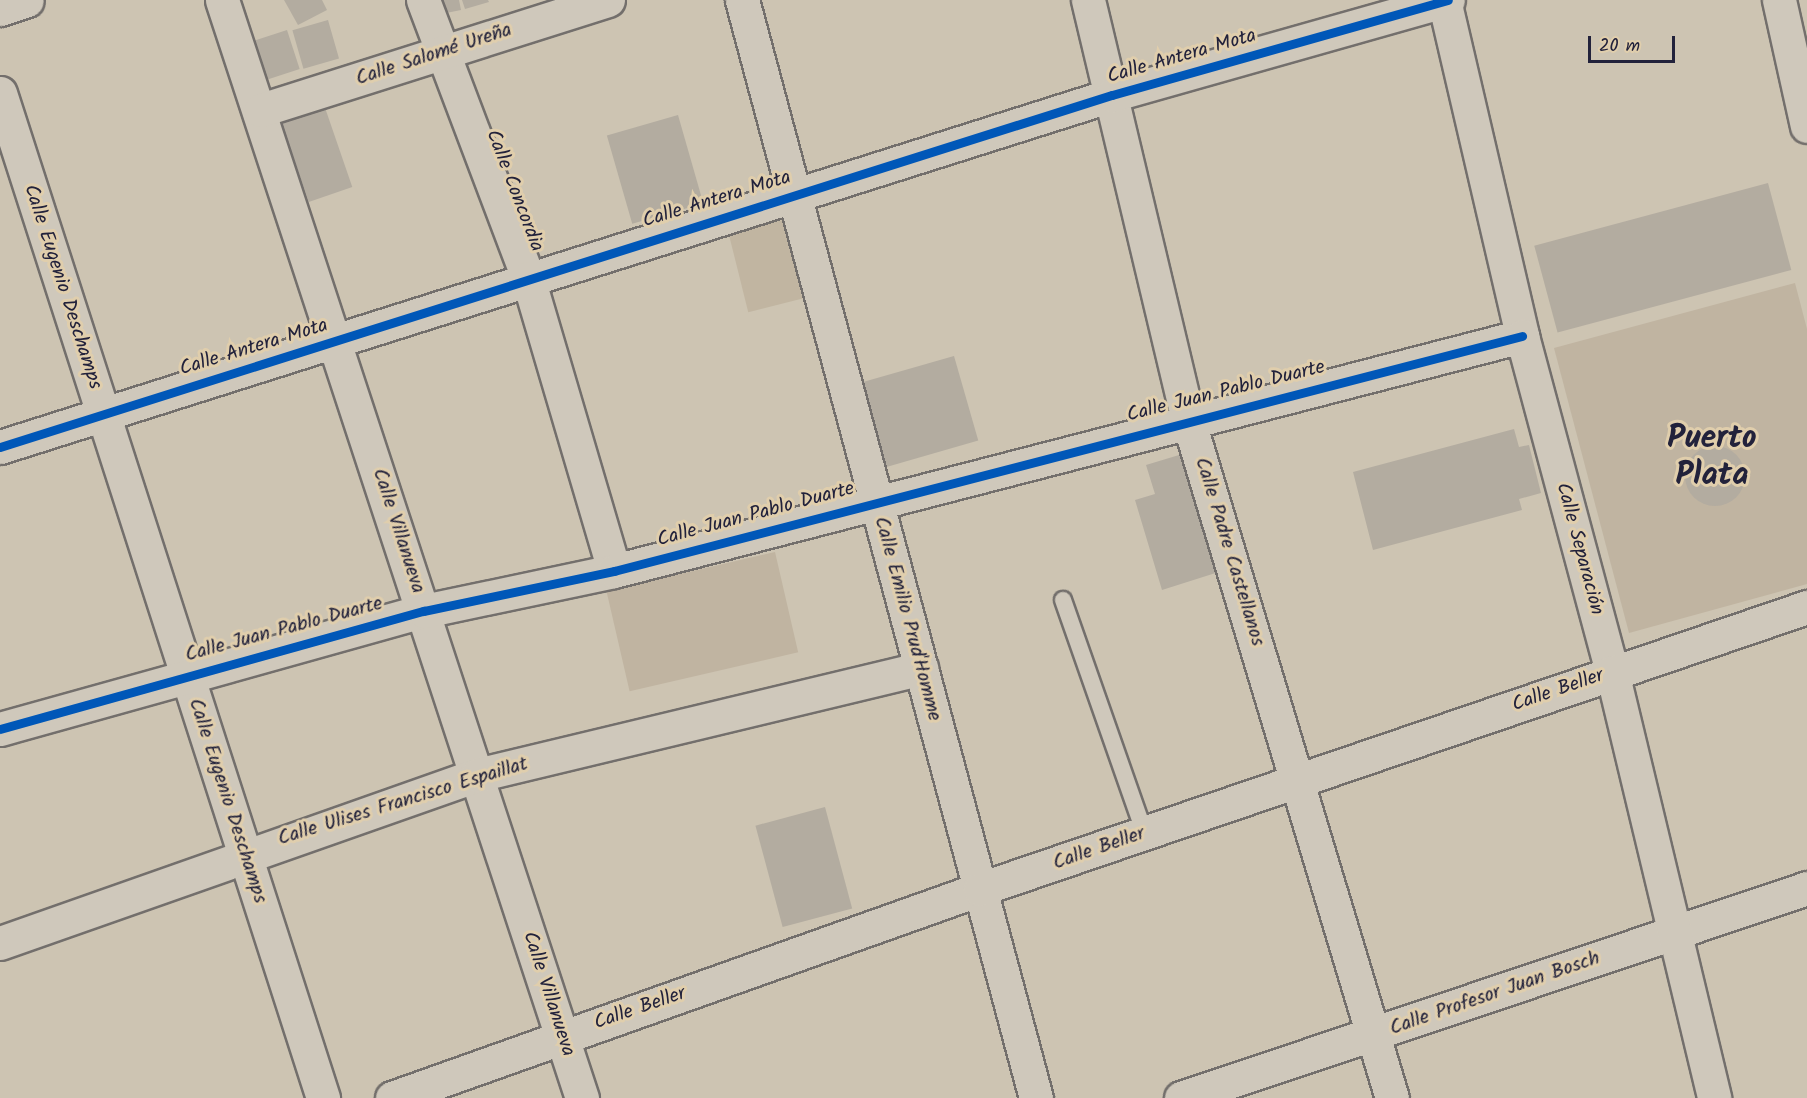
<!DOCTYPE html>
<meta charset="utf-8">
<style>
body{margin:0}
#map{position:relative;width:1807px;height:1098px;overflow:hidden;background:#cdc4b2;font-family:Kalam,sans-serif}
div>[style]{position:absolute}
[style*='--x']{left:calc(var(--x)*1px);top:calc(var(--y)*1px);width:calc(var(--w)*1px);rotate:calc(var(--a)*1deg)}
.built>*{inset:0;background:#c1b5a1;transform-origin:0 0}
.green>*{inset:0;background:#c0b4a1;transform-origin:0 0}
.building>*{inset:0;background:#b3aca0;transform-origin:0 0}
.round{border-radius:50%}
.roads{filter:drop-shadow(2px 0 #736f6c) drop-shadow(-2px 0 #736f6c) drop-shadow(0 2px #736f6c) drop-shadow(0 -2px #736f6c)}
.service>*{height:16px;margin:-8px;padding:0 8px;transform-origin:8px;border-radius:8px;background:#cfc8bb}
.minor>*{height:33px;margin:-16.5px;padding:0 16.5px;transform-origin:16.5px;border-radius:16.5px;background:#cfc8bb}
.tertiary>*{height:33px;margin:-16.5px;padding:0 16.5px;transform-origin:16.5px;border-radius:16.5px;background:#cfc8bb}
.cycleway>*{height:9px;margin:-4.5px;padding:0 4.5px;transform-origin:4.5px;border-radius:4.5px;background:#0057b8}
span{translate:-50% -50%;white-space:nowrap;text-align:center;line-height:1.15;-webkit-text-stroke:6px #e0ceac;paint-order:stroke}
.street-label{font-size:20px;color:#22223b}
.town-label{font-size:32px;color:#22223b;font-weight:700}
.scale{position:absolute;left:1588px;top:36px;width:87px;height:27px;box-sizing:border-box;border:3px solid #22223b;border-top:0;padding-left:8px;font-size:18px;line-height:21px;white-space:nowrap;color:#22223b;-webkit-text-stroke:4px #e0ceac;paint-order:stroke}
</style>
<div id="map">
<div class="built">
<i style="left:783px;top:220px;width:81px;height:56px;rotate:76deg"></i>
</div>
<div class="green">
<i style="clip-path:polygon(1795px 283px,1807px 329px,1807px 584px,1629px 633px,1554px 348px)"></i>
<i style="left:775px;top:552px;width:103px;height:173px;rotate:77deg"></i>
</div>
<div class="building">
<i style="clip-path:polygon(284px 0,322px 0,327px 10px,298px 25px)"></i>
<i style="clip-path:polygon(443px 0,459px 0,461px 10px,446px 13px)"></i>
<i style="clip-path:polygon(462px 0,488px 0,489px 2px,465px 9px)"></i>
<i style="left:328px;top:20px;width:40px;height:37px;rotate:74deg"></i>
<i style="left:287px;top:30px;width:41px;height:37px;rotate:72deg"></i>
<i style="left:322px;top:99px;width:93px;height:46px;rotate:71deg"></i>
<i style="left:678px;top:115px;width:92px;height:74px;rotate:74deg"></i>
<i style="left:1768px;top:183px;width:90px;height:242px;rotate:75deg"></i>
<i style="left:954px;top:356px;width:88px;height:100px;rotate:74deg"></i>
<i style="clip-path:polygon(1514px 429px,1519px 447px,1529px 445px,1541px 493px,1519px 499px,1522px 510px,1373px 550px,1353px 472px)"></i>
<i class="round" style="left:1685px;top:446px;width:60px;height:60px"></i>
<i style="clip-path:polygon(1189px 452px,1225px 570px,1162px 590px,1135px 500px,1155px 494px,1146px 465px)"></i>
<i style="left:825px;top:807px;width:105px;height:72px;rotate:75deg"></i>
</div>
<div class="roads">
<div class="service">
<i style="--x:1063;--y:600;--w:248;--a:70.7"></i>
</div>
<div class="minor">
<i style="--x:222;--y:0;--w:1156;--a:71.85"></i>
<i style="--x:423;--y:0;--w:297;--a:69.3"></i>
<i style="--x:528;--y:278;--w:305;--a:73.6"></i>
<i style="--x:742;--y:0;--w:1137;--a:75.01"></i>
<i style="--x:1088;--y:0;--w:431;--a:76.6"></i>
<i style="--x:1188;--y:419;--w:709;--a:73.28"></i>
<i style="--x:0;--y:9;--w:28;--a:-18"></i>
<i style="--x:0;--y:93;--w:1056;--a:72.18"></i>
<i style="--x:261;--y:110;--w:364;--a:-17.6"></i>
<i style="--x:0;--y:447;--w:1166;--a:-17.57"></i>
<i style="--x:1112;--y:95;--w:349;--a:-15.8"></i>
<i style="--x:0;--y:729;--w:440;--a:-15.6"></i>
<i style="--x:424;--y:611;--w:194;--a:-11.9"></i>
<i style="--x:614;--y:571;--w:938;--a:-14.51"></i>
<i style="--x:0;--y:943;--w:506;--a:-19.4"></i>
<i style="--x:477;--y:775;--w:457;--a:-13.5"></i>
<i style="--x:1181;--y:1098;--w:660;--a:-18.54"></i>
</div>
<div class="tertiary">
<i style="--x:1444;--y:0;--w:345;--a:76.9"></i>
<i style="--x:1522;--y:336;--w:348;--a:75"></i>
<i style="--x:1612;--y:672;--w:438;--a:76.5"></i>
<i style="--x:1779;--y:0;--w:129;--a:77.5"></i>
<i style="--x:392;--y:1098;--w:624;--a:-19.57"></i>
<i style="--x:980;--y:889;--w:874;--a:-18.83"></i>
</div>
</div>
<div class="cycleway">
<i style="--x:0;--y:447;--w:1166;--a:-17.57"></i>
<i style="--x:1112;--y:95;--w:349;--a:-15.8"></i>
<i style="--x:0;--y:729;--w:440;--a:-15.6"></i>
<i style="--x:424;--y:611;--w:194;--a:-11.9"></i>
<i style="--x:614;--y:571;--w:938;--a:-14.51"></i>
</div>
<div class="street-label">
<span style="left:434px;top:55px;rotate:-18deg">Calle Salomé Ureña</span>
<span style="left:1182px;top:57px;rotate:-16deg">Calle Antera Mota</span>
<span style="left:514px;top:191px;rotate:69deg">Calle Concordia</span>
<span style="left:717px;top:200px;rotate:-17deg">Calle Antera Mota</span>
<span style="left:62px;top:287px;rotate:72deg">Calle Eugenio Deschamps</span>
<span style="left:254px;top:348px;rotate:-17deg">Calle Antera Mota</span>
<span style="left:1226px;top:392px;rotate:-14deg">Calle Juan Pablo Duarte</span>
<span style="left:756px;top:515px;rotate:-15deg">Calle Juan Pablo Duarte</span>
<span style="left:398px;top:531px;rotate:72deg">Calle Villanueva</span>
<span style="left:1579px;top:549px;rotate:75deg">Calle Separación</span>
<span style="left:1229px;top:552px;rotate:73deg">Calle Padre Castellanos</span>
<span style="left:907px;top:619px;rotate:75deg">Calle Emilio Prud'Homme</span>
<span style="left:284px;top:630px;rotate:-15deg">Calle Juan Pablo Duarte</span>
<span style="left:1558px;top:691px;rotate:-19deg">Calle Beller</span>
<span style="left:227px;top:801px;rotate:72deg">Calle Eugenio Deschamps</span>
<span style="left:403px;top:802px;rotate:-17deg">Calle Ulises Francisco Espaillat</span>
<span style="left:1099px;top:849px;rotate:-19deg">Calle Beller</span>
<span style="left:548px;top:994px;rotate:72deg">Calle Villanueva</span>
<span style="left:1495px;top:994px;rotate:-19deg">Calle Profesor Juan Bosch</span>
<span style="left:640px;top:1009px;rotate:-19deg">Calle Beller</span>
</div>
<div class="town-label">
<span style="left:1712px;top:458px">Puerto<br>Plata</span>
</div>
<div class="scale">20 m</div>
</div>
